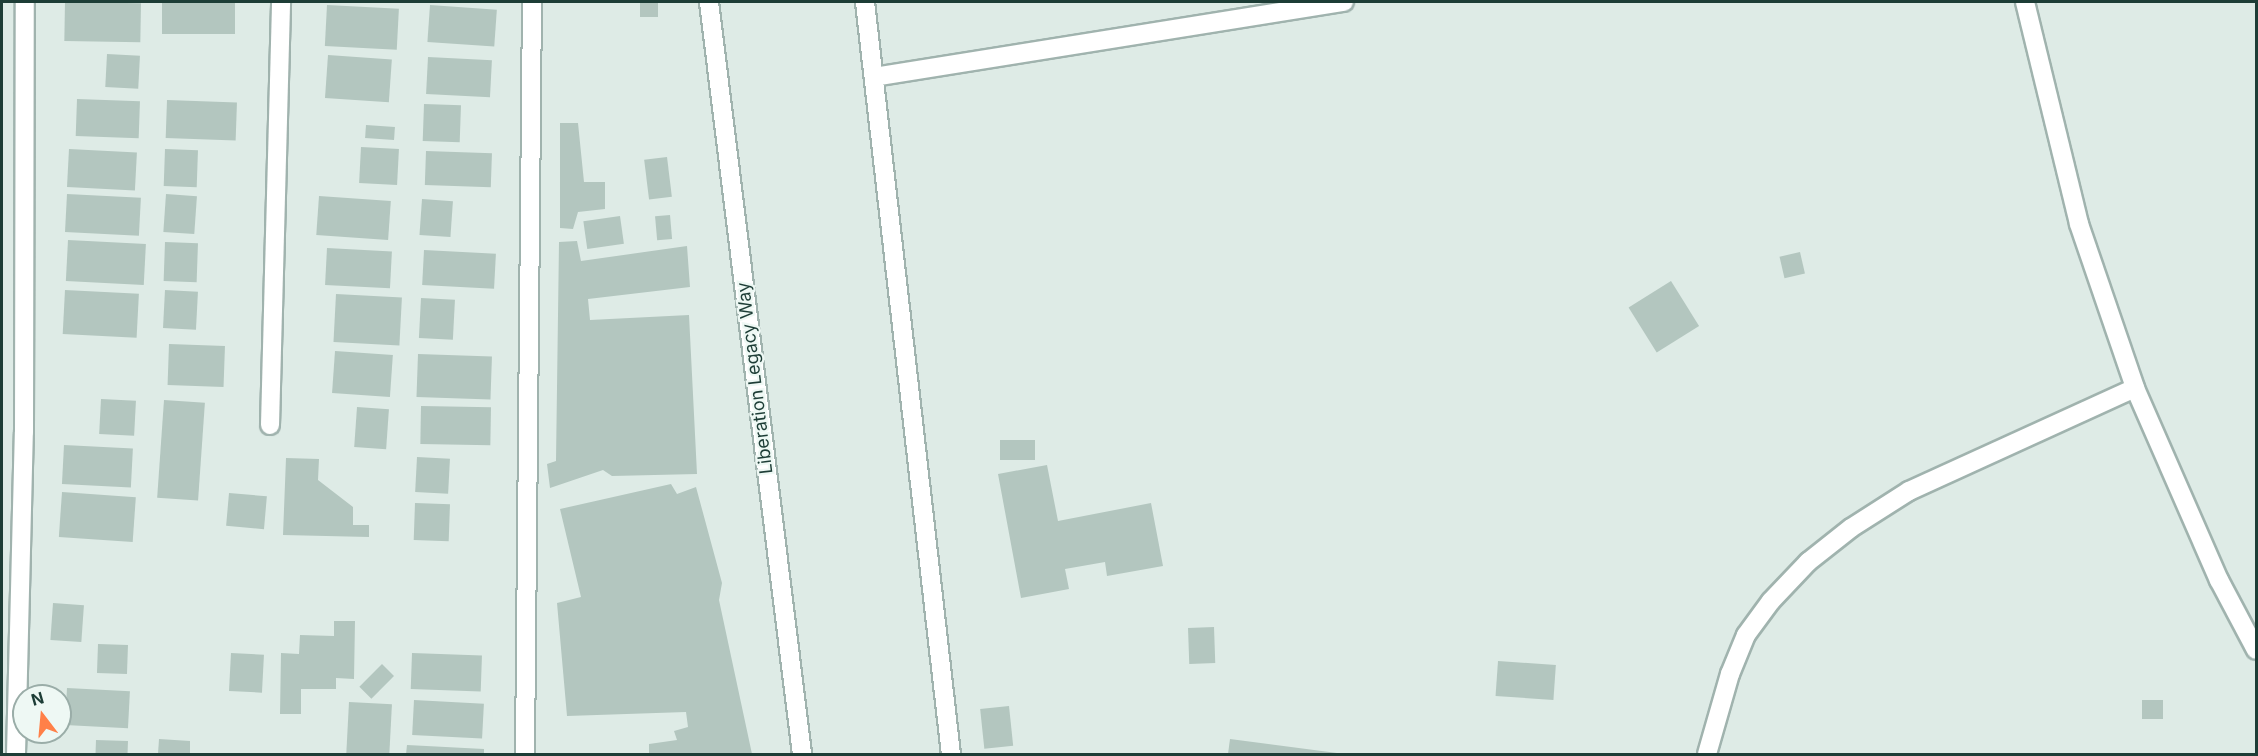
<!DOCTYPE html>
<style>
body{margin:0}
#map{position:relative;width:2258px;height:756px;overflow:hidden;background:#deebe6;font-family:Inter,sans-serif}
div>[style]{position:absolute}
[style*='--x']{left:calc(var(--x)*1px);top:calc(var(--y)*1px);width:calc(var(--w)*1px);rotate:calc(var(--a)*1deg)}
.building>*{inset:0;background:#b3c6bf;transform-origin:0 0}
.roads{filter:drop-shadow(2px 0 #a0b3ae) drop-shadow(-2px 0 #a0b3ae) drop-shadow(0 2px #a0b3ae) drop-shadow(0 -2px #a0b3ae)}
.minor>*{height:18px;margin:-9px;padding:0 9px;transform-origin:9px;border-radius:9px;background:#fff}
.secondary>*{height:18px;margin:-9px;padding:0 9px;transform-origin:9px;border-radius:9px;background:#fff}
span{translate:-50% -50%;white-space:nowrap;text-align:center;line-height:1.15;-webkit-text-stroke:4.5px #eef8f4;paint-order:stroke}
.street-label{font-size:18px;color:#1d3d36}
.frame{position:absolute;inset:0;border:3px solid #1d3d36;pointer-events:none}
.north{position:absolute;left:12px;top:684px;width:60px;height:60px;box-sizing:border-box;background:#eef8f4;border:2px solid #9aada8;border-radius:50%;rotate:344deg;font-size:16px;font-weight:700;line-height:24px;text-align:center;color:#1d3d36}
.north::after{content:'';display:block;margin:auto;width:21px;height:27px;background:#ff8048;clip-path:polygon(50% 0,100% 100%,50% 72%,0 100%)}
</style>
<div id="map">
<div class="building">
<i style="left:65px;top:2px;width:76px;height:39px;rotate:1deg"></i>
<i style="left:162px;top:2px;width:73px;height:32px"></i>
<i style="left:640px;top:2px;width:18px;height:15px"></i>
<i style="left:327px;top:5px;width:72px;height:41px;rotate:3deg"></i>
<i style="left:430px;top:5px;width:67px;height:37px;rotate:4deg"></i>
<i style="left:107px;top:54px;width:33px;height:33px;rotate:3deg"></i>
<i style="left:328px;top:55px;width:64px;height:43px;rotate:4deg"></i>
<i style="left:428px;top:57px;width:64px;height:37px;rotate:3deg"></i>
<i style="left:77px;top:99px;width:63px;height:37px;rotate:2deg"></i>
<i style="left:167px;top:100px;width:70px;height:38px;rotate:2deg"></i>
<i style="left:424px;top:104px;width:37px;height:37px;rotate:2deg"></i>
<i style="clip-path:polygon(560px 123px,578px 123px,584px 182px,605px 182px,605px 209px,578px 212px,573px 229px,560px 228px)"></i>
<i style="left:366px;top:125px;width:29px;height:13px;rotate:4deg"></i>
<i style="left:361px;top:147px;width:38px;height:36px;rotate:3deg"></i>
<i style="left:69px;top:149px;width:68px;height:38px;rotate:3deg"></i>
<i style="left:165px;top:149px;width:33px;height:37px;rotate:2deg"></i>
<i style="left:426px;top:151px;width:66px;height:34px;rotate:2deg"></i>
<i style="left:667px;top:157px;width:40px;height:23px;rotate:83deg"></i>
<i style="left:67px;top:194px;width:74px;height:38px;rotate:3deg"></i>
<i style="left:166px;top:194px;width:31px;height:38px;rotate:4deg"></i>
<i style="left:319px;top:196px;width:72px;height:39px;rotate:4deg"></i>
<i style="left:422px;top:199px;width:31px;height:36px;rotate:4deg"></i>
<i style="left:670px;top:215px;width:24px;height:15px;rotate:85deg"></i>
<i style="left:620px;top:216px;width:28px;height:37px;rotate:82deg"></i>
<i style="left:68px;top:240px;width:78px;height:41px;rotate:3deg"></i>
<i style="clip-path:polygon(577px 241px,581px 261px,687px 246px,690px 287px,588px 299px,590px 320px,689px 315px,697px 474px,612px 476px,603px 470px,550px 488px,547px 464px,556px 461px,559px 242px)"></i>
<i style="left:165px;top:242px;width:33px;height:39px;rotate:2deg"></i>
<i style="left:327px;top:248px;width:65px;height:37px;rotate:3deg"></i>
<i style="left:424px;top:250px;width:72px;height:35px;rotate:3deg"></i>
<i style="left:1800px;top:252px;width:22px;height:21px;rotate:77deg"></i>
<i style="left:1671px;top:281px;width:53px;height:50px;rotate:58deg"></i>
<i style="left:65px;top:290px;width:74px;height:44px;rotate:3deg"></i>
<i style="left:165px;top:290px;width:33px;height:38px;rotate:3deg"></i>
<i style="left:336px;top:294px;width:66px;height:48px;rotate:3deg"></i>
<i style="left:421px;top:298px;width:34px;height:40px;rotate:3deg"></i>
<i style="left:169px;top:344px;width:56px;height:41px;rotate:2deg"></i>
<i style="left:335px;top:351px;width:58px;height:42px;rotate:4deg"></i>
<i style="left:418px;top:354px;width:74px;height:43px;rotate:2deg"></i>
<i style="left:101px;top:399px;width:35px;height:35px;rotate:3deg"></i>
<i style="left:164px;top:400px;width:41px;height:98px;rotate:4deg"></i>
<i style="left:421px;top:406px;width:70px;height:38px;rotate:1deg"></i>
<i style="left:357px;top:407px;width:32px;height:40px;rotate:4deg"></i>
<i style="left:1000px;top:440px;width:35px;height:20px"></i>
<i style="left:64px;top:445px;width:69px;height:39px;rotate:3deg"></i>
<i style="left:417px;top:457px;width:33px;height:35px;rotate:3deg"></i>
<i style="clip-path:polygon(286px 458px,319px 459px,318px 480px,353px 507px,353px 525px,369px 525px,369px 537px,283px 535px)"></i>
<i style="clip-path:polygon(1047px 465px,1058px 521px,1151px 503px,1163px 566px,1107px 576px,1105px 562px,1065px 569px,1069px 589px,1021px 598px,998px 474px)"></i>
<i style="clip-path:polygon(671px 484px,677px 494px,696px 487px,722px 583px,719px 600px,752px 754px,649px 754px,649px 744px,677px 740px,674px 731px,688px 727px,686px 712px,567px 716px,557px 603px,581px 597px,560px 509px)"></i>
<i style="left:62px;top:492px;width:74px;height:45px;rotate:4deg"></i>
<i style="left:229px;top:493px;width:38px;height:33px;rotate:5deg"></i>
<i style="left:415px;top:503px;width:35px;height:37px;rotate:2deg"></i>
<i style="left:53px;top:603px;width:31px;height:37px;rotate:4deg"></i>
<i style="clip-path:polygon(334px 621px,355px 621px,354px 679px,336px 678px,336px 689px,301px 689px,301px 714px,280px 714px,281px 653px,299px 654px,300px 635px,334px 636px)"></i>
<i style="left:1214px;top:627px;width:36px;height:26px;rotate:88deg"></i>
<i style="left:98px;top:644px;width:30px;height:29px;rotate:2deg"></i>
<i style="left:231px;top:653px;width:33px;height:38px;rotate:3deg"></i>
<i style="left:412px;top:653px;width:70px;height:36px;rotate:2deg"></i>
<i style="left:1498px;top:661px;width:58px;height:35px;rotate:4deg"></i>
<i style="left:382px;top:664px;width:17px;height:32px;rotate:45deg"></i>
<i style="left:67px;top:688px;width:63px;height:37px;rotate:3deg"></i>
<i style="left:414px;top:700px;width:70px;height:35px;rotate:3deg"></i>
<i style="left:2142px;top:700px;width:21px;height:19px"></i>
<i style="left:349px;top:702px;width:43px;height:52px;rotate:3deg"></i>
<i style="left:1009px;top:706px;width:40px;height:29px;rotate:84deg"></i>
<i style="clip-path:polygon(159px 739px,190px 741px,190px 754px,158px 754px)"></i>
<i style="clip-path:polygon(1230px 739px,1337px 753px,1337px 754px,1228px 754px)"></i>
<i style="left:96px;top:740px;width:32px;height:14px;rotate:2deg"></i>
<i style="clip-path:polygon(407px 745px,484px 749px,484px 754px,406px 754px)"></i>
</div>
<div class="roads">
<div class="minor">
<i style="--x:865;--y:2;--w:757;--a:83.48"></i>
<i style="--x:2025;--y:2;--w:228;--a:76.3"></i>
<i style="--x:2079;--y:224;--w:173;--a:71.1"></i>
<i style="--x:2135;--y:388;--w:210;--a:66.4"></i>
<i style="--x:2219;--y:580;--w:79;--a:62.1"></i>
<i style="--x:874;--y:77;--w:476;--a:-9.1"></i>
<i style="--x:270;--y:425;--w:423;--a:-88.5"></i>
<i style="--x:16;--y:754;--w:322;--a:-88.6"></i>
<i style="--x:24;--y:432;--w:430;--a:-89.9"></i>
<i style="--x:525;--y:754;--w:752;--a:-89.47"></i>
<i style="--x:1707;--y:754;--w:83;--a:-74"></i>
<i style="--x:1730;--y:674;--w:42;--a:-67.7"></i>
<i style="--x:1746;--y:635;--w:42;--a:-53.7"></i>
<i style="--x:1771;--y:601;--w:54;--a:-46.5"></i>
<i style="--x:1808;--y:562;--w:55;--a:-38.3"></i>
<i style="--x:1851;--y:528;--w:69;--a:-32.5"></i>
<i style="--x:1909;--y:491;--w:248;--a:-24.5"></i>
</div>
<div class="secondary">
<i style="--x:709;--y:2;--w:758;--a:82.95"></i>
</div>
</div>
<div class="street-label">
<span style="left:755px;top:378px;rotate:-97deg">Liberation Legacy Way</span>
</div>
<div class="frame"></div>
<div class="north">N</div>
</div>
